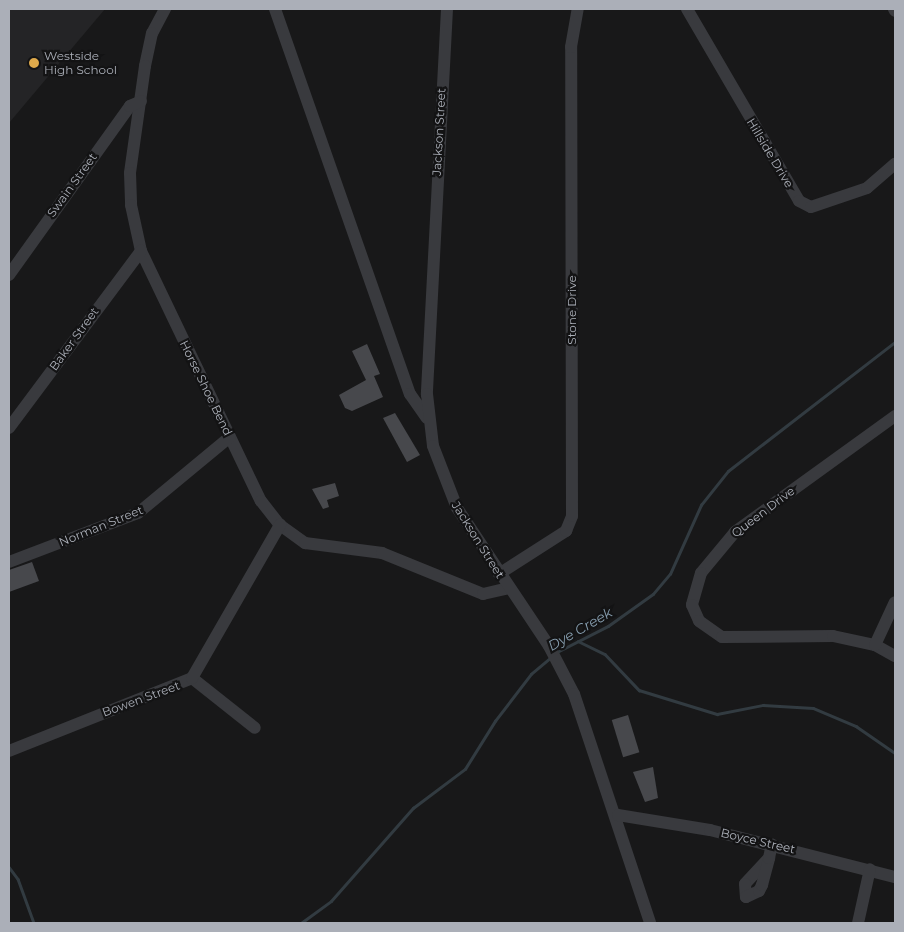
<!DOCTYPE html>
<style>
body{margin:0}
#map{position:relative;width:904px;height:932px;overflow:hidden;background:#181819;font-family:Montserrat,sans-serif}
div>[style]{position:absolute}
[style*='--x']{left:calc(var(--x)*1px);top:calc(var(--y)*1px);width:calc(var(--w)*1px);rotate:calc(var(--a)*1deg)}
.built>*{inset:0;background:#242426}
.stream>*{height:2.5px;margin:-1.25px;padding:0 1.25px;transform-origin:1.25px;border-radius:1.25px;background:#323b41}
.building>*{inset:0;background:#47484c;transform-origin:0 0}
.minor>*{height:12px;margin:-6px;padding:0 6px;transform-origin:6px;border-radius:6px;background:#393a3e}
.dots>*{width:14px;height:14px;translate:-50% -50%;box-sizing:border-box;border:2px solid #131314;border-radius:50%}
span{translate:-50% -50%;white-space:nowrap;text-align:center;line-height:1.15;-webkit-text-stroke:4.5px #131314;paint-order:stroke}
.poi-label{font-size:12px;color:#abafb8}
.left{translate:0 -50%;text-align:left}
.street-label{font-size:12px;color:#abafb8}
.water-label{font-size:14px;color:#869dae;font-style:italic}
.frame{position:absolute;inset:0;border:10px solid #abafb8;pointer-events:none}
</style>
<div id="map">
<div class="built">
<i style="clip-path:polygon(9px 9px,105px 9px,9px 123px)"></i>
</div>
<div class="stream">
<i style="--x:578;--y:641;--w:30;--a:26"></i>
<i style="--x:605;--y:654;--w:50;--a:46.6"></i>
<i style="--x:639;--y:690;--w:82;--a:17.1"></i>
<i style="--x:717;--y:714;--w:47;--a:-11.1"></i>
<i style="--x:763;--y:705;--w:50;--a:3.4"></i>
<i style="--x:813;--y:708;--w:47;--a:22.7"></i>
<i style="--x:856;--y:726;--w:47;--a:34.7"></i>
<i style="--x:557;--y:652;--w:57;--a:-27"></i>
<i style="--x:608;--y:626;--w:55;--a:-35.4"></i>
<i style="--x:653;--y:594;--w:26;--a:-50"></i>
<i style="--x:670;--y:574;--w:76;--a:-65.8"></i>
<i style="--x:701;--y:505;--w:43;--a:-51.5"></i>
<i style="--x:728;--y:471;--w:211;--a:-37.7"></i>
<i style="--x:9;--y:867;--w:15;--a:53"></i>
<i style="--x:18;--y:879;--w:47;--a:70"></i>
<i style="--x:301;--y:923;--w:37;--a:-36"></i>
<i style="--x:331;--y:901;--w:124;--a:-48.6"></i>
<i style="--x:413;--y:808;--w:65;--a:-36.9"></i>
<i style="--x:465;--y:769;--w:57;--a:-58"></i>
<i style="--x:495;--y:721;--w:59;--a:-52.5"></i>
<i style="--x:531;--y:674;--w:26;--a:-40"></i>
</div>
<div class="building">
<i style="clip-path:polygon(367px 344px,380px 374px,374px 376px,383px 397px,352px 411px,345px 408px,339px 395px,366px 380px,352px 351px)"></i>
<i style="clip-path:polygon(395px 413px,420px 455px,407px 462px,383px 418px)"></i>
<i style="clip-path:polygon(335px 483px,339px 496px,327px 500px,329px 507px,323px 509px,312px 489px)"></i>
<i style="clip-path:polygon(32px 562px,39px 581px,9px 592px,9px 570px)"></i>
<i style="left:628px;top:715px;width:39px;height:17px;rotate:73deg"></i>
<i style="clip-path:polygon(653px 767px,658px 798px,645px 802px,633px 772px)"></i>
</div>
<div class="minor">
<i style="--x:165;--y:9;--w:27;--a:118"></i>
<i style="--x:152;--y:33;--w:34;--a:102"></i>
<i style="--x:145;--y:66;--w:108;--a:98"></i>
<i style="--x:130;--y:173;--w:32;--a:88"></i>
<i style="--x:131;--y:205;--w:47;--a:77.7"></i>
<i style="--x:141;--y:251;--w:277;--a:64.4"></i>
<i style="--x:261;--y:501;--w:31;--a:52"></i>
<i style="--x:280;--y:525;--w:31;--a:36"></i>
<i style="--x:305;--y:543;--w:78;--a:7.4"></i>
<i style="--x:382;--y:553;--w:109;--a:22.1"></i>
<i style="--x:483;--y:594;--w:27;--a:-13"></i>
<i style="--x:275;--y:9;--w:408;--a:70.7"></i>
<i style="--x:410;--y:394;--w:29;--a:55"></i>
<i style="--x:447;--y:9;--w:386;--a:93"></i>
<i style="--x:427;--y:394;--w:52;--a:83.4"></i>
<i style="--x:433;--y:446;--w:66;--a:68.8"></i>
<i style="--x:457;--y:508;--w:166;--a:56.3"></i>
<i style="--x:549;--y:646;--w:54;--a:62.5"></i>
<i style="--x:574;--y:694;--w:241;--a:71.6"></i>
<i style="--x:687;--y:9;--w:222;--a:59.7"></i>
<i style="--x:799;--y:201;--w:13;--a:27"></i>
<i style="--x:811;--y:207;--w:59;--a:-18.7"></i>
<i style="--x:867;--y:188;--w:37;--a:-41"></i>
<i style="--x:894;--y:9;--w:2;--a:63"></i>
<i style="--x:9;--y:275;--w:208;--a:-54.4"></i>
<i style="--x:130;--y:106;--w:12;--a:-24"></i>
<i style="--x:895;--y:416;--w:198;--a:144.1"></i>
<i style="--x:735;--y:532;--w:53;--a:129.7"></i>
<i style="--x:701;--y:573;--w:33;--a:106"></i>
<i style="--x:692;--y:605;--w:17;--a:66"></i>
<i style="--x:699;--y:621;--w:28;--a:35"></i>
<i style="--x:722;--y:637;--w:111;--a:-0.5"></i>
<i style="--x:833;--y:636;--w:43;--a:12.1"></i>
<i style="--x:875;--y:645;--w:23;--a:29"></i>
<i style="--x:9;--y:428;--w:221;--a:-53.3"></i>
<i style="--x:9;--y:562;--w:138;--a:-20.8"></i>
<i style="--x:138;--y:513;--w:119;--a:-39.6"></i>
<i style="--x:499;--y:574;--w:80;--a:-32.7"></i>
<i style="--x:566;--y:531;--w:16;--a:-68"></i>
<i style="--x:572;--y:516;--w:469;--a:-90.1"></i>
<i style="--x:571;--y:47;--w:39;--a:-80"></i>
<i style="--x:875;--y:645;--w:47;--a:-65.1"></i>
<i style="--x:192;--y:678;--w:80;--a:38.4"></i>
<i style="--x:9;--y:751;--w:197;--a:-21.7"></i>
<i style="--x:192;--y:678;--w:177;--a:-60.1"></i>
<i style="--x:618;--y:815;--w:93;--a:9.3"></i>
<i style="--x:710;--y:830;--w:191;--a:14.3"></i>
<i style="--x:769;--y:858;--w:35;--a:133"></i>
<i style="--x:745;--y:884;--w:13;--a:86"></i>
<i style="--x:746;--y:897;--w:14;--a:-25"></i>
<i style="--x:759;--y:891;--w:7;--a:-63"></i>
<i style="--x:762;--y:885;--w:28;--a:-75"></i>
<i style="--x:769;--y:858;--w:14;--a:-78"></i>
<i style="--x:858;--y:923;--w:55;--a:-77.5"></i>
</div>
<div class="dots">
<i style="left:34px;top:63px;background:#dea94b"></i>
</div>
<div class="poi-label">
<span class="left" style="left:44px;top:63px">Westside<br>High School</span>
</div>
<div class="street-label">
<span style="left:439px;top:132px;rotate:-87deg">Jackson Street</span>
<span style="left:770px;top:153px;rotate:59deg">Hillside Drive</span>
<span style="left:72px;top:185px;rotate:-54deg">Swain Street</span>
<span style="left:572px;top:310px;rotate:-90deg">Stone Drive</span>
<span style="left:74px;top:339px;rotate:-54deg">Baker Street</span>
<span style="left:206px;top:388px;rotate:64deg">Horse Shoe Bend</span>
<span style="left:763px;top:512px;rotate:-37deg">Queen Drive</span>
<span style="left:101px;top:526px;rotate:-22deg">Norman Street</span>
<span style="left:478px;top:540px;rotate:58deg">Jackson Street</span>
<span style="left:141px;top:699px;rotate:-20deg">Bowen Street</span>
<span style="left:758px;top:841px;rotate:13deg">Boyce Street</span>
</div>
<div class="water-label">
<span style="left:580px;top:629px;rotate:-30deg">Dye Creek</span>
</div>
<div class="frame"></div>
</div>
